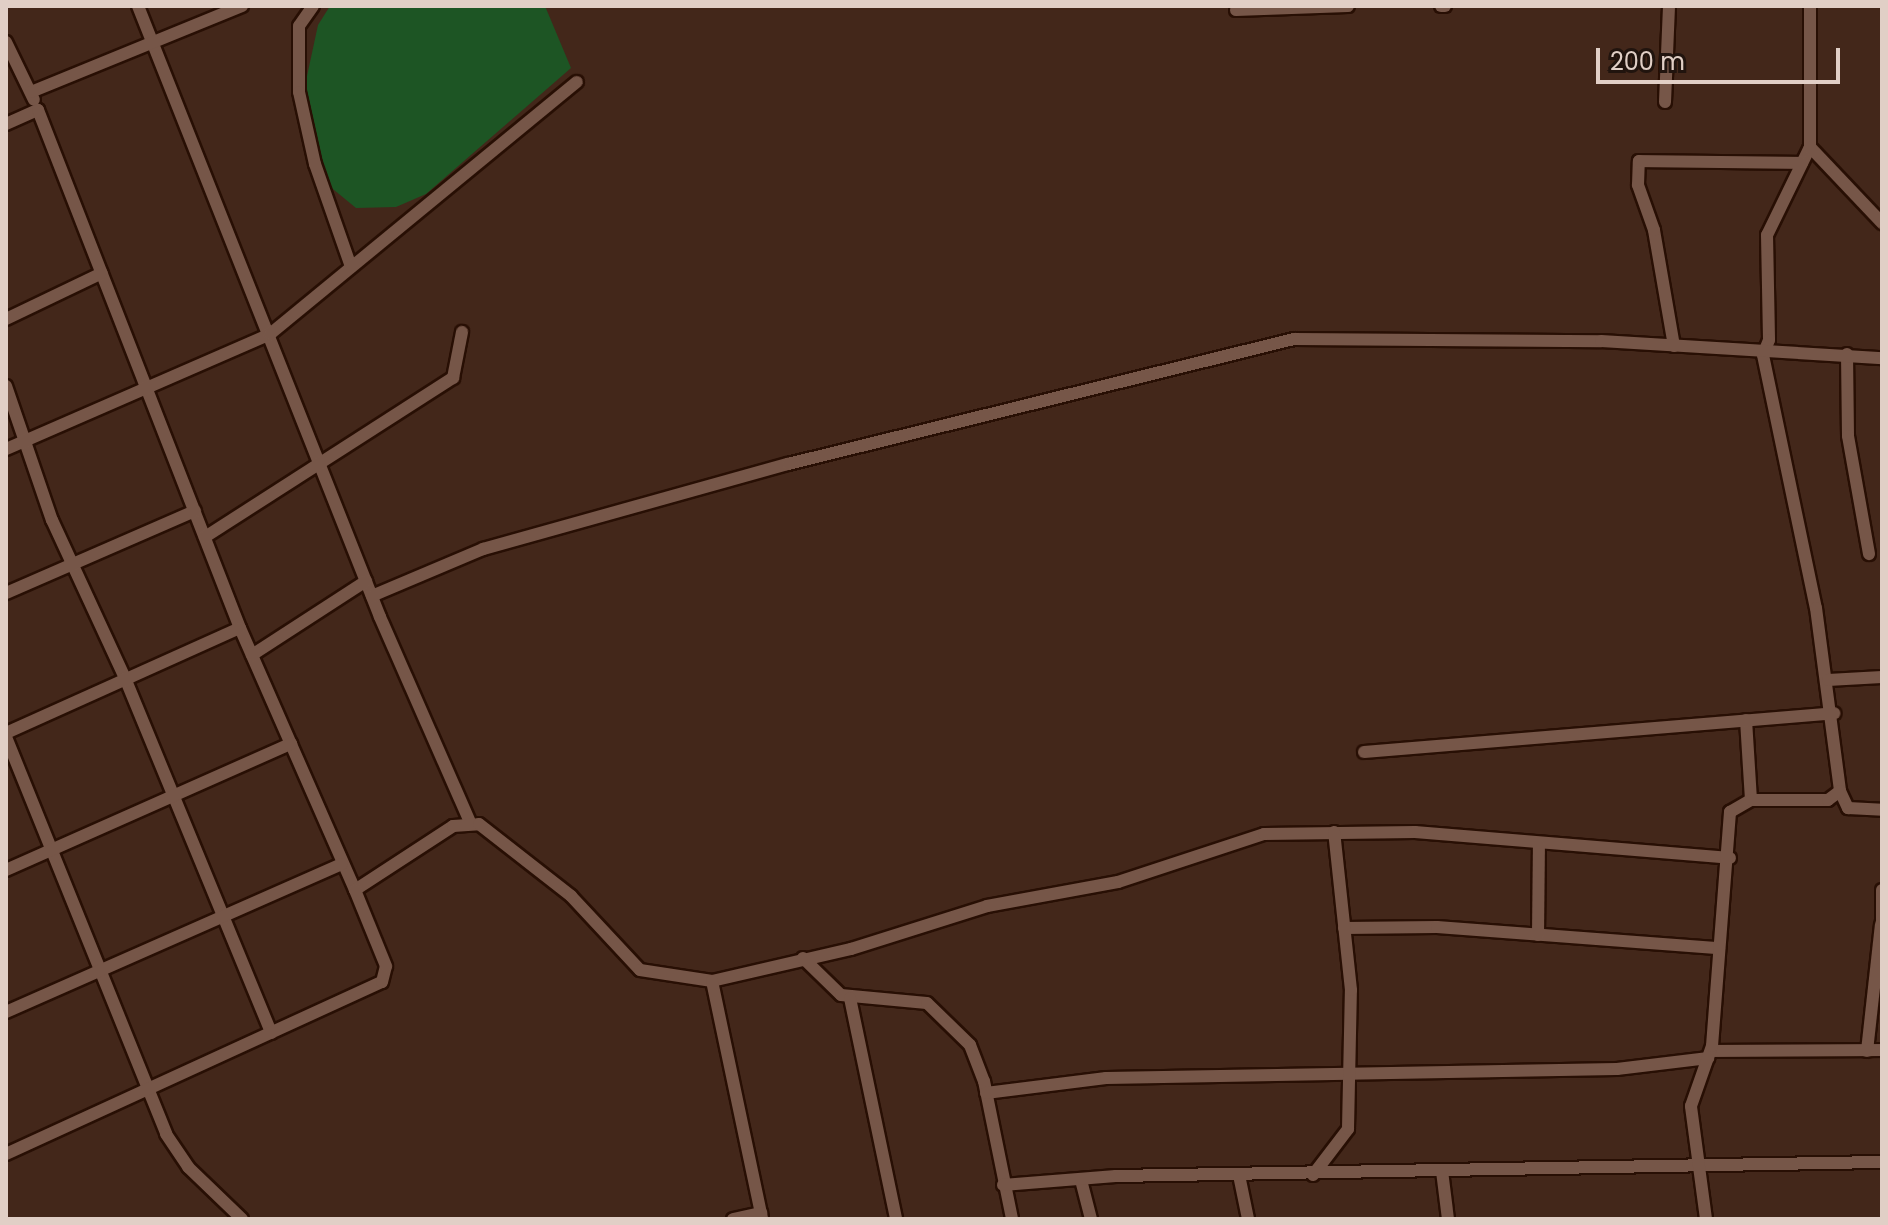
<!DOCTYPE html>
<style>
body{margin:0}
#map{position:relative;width:1888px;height:1225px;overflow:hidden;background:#43271a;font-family:Poppins,sans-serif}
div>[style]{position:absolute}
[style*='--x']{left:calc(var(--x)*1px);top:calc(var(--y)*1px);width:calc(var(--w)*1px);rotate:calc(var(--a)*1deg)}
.green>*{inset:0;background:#1d5524}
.roads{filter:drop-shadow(2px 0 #280f04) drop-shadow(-2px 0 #280f04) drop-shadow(0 2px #280f04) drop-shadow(0 -2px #280f04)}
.minor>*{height:12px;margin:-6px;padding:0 6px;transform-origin:6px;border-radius:6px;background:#765648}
span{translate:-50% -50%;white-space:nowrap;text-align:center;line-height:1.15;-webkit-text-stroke:8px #21140e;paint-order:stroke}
.frame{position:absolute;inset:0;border:8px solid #e1cfc6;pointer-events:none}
.scale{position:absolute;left:1596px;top:48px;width:244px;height:36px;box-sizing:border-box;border:4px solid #e1cfc6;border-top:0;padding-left:10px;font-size:24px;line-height:28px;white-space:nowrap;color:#e1cfc6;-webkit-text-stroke:6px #21140e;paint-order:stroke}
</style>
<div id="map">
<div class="green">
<i style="clip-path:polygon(330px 6px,545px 6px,571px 68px,426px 194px,396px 207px,356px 208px,328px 185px,304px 90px,318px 25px)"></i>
</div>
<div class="roads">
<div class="minor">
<i style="--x:138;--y:6;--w:657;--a:68.39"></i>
<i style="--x:380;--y:617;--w:224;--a:66.3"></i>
<i style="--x:313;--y:6;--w:24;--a:125"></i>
<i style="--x:299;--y:26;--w:66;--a:90"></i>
<i style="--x:299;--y:92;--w:74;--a:77.5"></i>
<i style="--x:315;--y:164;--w:109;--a:70.7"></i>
<i style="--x:1441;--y:6;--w:4;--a:0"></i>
<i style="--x:1810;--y:6;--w:141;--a:90"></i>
<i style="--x:1810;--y:147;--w:98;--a:116"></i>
<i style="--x:1767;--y:235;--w:105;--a:88.9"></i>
<i style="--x:1769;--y:340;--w:16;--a:112"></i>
<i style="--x:1763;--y:355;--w:258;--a:78.2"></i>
<i style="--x:1816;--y:608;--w:185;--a:82.5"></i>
<i style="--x:1840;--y:791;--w:19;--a:65"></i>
<i style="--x:1848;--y:808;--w:34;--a:3"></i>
<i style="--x:1236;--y:10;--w:112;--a:-2"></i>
<i style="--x:6;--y:42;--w:64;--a:64.2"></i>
<i style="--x:31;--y:92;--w:228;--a:-22.2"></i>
<i style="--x:1665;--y:102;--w:96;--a:-87.6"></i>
<i style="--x:6;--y:124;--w:35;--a:-24"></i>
<i style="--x:38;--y:110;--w:556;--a:68.7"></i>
<i style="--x:240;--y:628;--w:286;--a:66.3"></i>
<i style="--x:355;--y:890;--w:117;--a:-33.1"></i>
<i style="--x:453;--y:826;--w:26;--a:-4"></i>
<i style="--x:479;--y:824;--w:117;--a:38"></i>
<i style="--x:571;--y:896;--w:101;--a:47"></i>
<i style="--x:640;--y:970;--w:73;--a:8.7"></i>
<i style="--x:712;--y:981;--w:143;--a:-13"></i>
<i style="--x:851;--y:949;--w:143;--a:-17.5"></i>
<i style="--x:987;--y:906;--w:133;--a:-10.4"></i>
<i style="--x:1118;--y:882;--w:154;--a:-18.2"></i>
<i style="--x:1264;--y:834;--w:151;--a:-0.8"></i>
<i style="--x:1415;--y:832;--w:316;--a:4.7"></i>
<i style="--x:1810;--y:147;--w:105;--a:46.5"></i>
<i style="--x:6;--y:319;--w:106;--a:-25.6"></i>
<i style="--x:1674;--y:346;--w:118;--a:-99.8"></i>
<i style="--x:1654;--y:230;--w:48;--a:-109.6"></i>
<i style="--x:1638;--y:185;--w:24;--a:-88"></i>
<i style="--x:1639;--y:161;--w:163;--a:0.7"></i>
<i style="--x:1847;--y:354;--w:82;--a:89.3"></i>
<i style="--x:1848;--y:436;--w:120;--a:79.9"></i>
<i style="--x:6;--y:386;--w:142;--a:71.1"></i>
<i style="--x:52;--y:520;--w:174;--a:65.2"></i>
<i style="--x:125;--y:678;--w:384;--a:67.6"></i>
<i style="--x:6;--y:449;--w:288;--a:-23.5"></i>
<i style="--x:270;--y:334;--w:397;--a:-39.4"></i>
<i style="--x:205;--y:537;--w:295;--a:-32.7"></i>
<i style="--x:453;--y:378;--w:47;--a:-78.9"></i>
<i style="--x:6;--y:593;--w:206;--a:-23.5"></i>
<i style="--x:372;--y:596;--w:121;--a:-22.9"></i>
<i style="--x:483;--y:549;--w:317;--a:-15.6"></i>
<i style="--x:788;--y:464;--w:521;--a:-13.88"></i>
<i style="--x:1294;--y:339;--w:307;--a:0.4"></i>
<i style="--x:1601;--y:341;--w:282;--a:3.5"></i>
<i style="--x:252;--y:655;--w:136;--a:-33"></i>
<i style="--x:1828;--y:680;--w:54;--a:-3.2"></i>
<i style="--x:1746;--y:720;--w:80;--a:86.4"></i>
<i style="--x:6;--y:733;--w:256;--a:-24.2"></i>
<i style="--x:6;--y:737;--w:428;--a:68"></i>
<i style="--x:166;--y:1134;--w:40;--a:56"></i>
<i style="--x:188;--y:1167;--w:75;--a:43.9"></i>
<i style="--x:1364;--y:752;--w:472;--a:-4.7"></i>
<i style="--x:6;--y:870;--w:312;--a:-23.9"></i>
<i style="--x:1882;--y:890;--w:35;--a:90"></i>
<i style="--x:1344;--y:928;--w:93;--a:-0.6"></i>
<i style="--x:1437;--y:927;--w:283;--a:4.3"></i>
<i style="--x:1538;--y:935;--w:90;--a:-89.4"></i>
<i style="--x:803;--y:958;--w:53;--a:44.2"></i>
<i style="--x:841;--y:995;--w:86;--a:5.3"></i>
<i style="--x:927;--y:1003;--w:60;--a:44.3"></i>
<i style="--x:970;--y:1045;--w:39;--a:69"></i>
<i style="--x:984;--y:1081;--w:141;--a:78.5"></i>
<i style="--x:712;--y:981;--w:243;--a:78.1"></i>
<i style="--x:850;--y:998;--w:226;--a:78.2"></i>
<i style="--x:6;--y:1012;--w:367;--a:-23.8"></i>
<i style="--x:1711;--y:1051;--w:171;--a:-0.3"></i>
<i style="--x:1867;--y:1051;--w:127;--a:-83.7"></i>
<i style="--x:986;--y:1093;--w:121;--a:-7.1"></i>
<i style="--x:1106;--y:1078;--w:511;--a:-1.01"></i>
<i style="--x:1617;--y:1069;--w:92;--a:-6.9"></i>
<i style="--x:6;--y:1154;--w:413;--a:-24.6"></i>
<i style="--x:382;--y:982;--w:16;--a:-76"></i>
<i style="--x:386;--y:966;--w:82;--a:-112.2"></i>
<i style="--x:1442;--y:1171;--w:48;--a:82.9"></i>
<i style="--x:1239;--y:1175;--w:45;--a:78.4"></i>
<i style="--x:1313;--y:1175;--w:58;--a:-52.7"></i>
<i style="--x:1348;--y:1129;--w:139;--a:-88.8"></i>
<i style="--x:1351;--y:990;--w:159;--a:-96.1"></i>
<i style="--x:1081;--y:1180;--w:40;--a:75.6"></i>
<i style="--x:1003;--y:1185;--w:113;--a:-4.6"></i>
<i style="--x:1116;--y:1176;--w:766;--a:-1.05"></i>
<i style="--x:733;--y:1219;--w:29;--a:-12"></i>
<i style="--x:1706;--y:1219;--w:114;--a:-97.6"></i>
<i style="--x:1691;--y:1106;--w:64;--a:-70.7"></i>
<i style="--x:1712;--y:1046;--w:235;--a:-85.6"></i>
<i style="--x:1730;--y:812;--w:24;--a:-30"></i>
<i style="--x:1751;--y:800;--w:77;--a:0"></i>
<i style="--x:1828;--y:800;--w:15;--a:-37"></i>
</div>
</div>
<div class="frame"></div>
<div class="scale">200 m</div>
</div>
